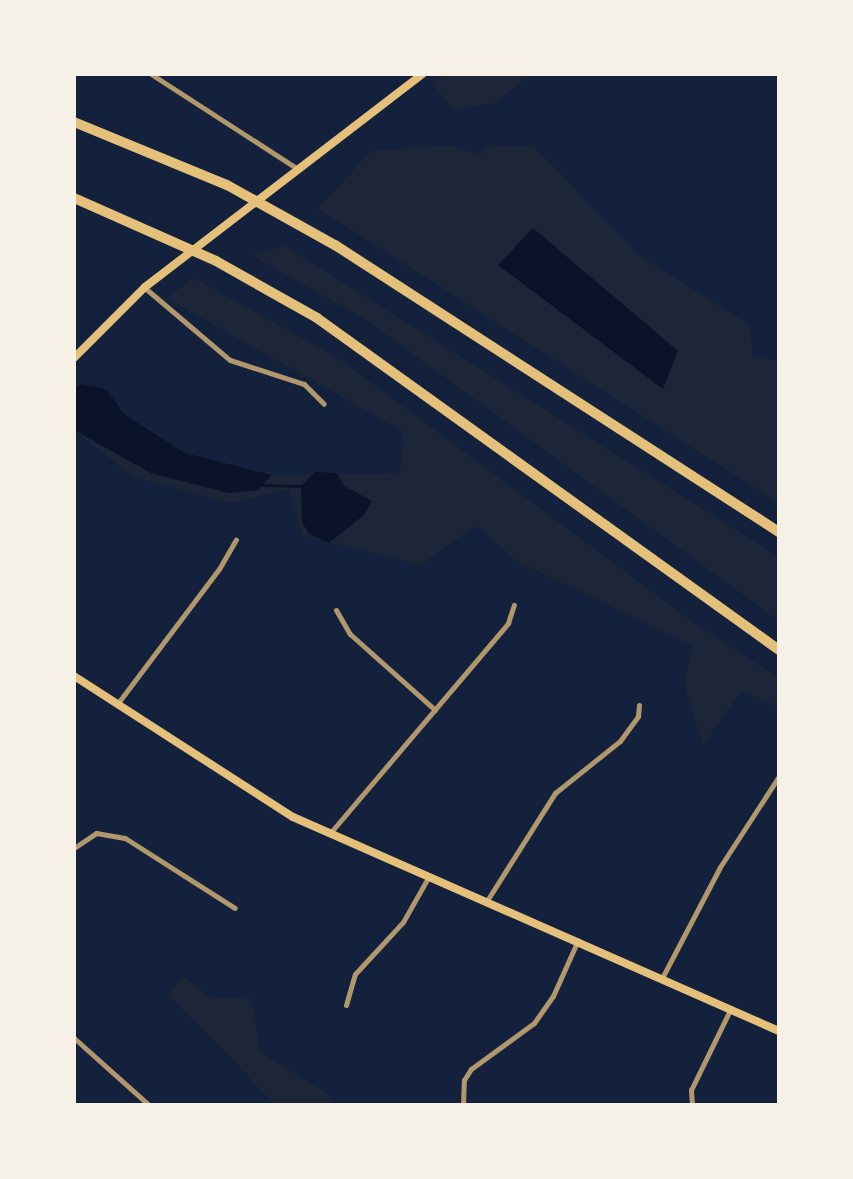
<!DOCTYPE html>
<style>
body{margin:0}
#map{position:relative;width:853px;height:1179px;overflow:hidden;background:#14213d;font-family:"Archivo Narrow",sans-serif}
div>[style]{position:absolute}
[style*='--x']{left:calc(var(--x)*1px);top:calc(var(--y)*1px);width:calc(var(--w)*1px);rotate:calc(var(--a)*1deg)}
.green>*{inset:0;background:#1d2539}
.water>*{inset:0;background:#0b132b}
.stream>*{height:3px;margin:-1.5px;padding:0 1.5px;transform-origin:1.5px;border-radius:1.5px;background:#0b132b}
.minor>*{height:5px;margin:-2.5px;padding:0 2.5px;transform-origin:2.5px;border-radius:2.5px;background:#b1986c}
.secondary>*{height:8px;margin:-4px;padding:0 4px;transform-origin:4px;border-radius:4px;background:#e5c07b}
.motorway>*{height:10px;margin:-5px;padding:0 5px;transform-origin:5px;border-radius:5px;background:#e5c07b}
span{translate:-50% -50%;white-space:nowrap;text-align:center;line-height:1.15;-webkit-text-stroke:8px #f6f1e7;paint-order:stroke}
.frame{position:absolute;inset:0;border:76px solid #f6f1e7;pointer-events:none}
</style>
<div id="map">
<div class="green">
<i style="clip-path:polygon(445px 74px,532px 74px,495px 103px,454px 110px,432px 83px)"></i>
<i style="clip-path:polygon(452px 145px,480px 156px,487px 145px,533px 146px,640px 256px,750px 325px,753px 357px,779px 361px,779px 503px,317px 208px,372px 151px)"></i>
<i style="clip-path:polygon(285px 246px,779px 557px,779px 621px,365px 319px,251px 255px)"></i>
<i style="clip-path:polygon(192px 277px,338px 358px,694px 623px,779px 678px,779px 707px,741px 691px,703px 746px,684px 682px,693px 646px,515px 560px,477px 525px,420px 565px,302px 535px,289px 489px,232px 503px,134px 477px,74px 430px,151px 473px,229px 493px,258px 490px,272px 475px,400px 473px,404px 432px,168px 299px)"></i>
<i style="clip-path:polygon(183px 976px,209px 997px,251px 999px,261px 1053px,328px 1094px,331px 1105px,276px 1105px,169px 995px)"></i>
</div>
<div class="water">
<i style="clip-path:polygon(533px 228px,678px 351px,663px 389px,498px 265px)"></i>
<i style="clip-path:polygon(81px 384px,106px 389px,125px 415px,185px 453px,272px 475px,258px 490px,229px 493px,151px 473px,74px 430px,74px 390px)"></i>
<i style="clip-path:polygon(315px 472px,337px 473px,344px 486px,372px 501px,364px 515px,329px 543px,309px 534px,302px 522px,301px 486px)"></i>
</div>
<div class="stream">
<i style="--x:262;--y:485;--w:40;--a:1.4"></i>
</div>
<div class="minor">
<i style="--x:151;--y:74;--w:175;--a:32.9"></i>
<i style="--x:145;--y:288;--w:111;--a:40.3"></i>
<i style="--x:230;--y:360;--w:78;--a:18"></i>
<i style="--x:304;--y:384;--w:28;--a:45"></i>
<i style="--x:336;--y:610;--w:28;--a:60"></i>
<i style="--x:350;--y:634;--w:114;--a:41.8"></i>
<i style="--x:118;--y:703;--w:168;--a:-53"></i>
<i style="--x:219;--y:569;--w:34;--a:-60"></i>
<i style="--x:331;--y:832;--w:274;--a:-49.7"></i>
<i style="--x:508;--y:623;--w:19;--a:-72"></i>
<i style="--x:74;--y:848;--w:27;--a:-34"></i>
<i style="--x:96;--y:833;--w:29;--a:10"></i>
<i style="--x:125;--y:838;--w:130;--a:32.5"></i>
<i style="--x:488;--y:899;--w:125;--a:-57.7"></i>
<i style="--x:555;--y:793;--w:83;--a:-38.7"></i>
<i style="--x:620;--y:741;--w:31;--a:-54"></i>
<i style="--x:638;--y:716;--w:11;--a:-85"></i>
<i style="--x:662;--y:978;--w:125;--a:-62.4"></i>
<i style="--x:720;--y:867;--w:108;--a:-57"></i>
<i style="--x:346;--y:1005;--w:32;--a:-74"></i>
<i style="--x:355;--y:974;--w:71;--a:-47.3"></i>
<i style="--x:403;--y:922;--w:53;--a:-60.5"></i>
<i style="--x:74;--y:1038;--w:101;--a:41.8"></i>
<i style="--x:463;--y:1105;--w:25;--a:-88"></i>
<i style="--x:464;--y:1080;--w:13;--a:-58"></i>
<i style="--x:471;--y:1069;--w:78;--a:-36.1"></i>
<i style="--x:534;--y:1023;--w:33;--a:-55"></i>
<i style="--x:553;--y:996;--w:61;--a:-65.9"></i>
<i style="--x:692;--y:1105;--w:15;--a:-94"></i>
<i style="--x:691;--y:1090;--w:89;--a:-64"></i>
</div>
<div class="secondary">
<i style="--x:74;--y:358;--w:100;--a:-45"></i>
<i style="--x:145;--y:287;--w:350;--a:-37.5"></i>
<i style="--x:74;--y:676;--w:260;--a:32.8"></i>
<i style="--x:293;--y:817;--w:531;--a:23.77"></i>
</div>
<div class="motorway">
<i style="--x:74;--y:122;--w:165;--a:22.4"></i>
<i style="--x:227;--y:185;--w:124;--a:29.1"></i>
<i style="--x:335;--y:245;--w:529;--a:32.88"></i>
<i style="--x:74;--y:198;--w:155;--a:23.9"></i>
<i style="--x:216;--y:261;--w:116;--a:29.4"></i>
<i style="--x:317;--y:318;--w:569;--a:35.7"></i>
</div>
<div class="frame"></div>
</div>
